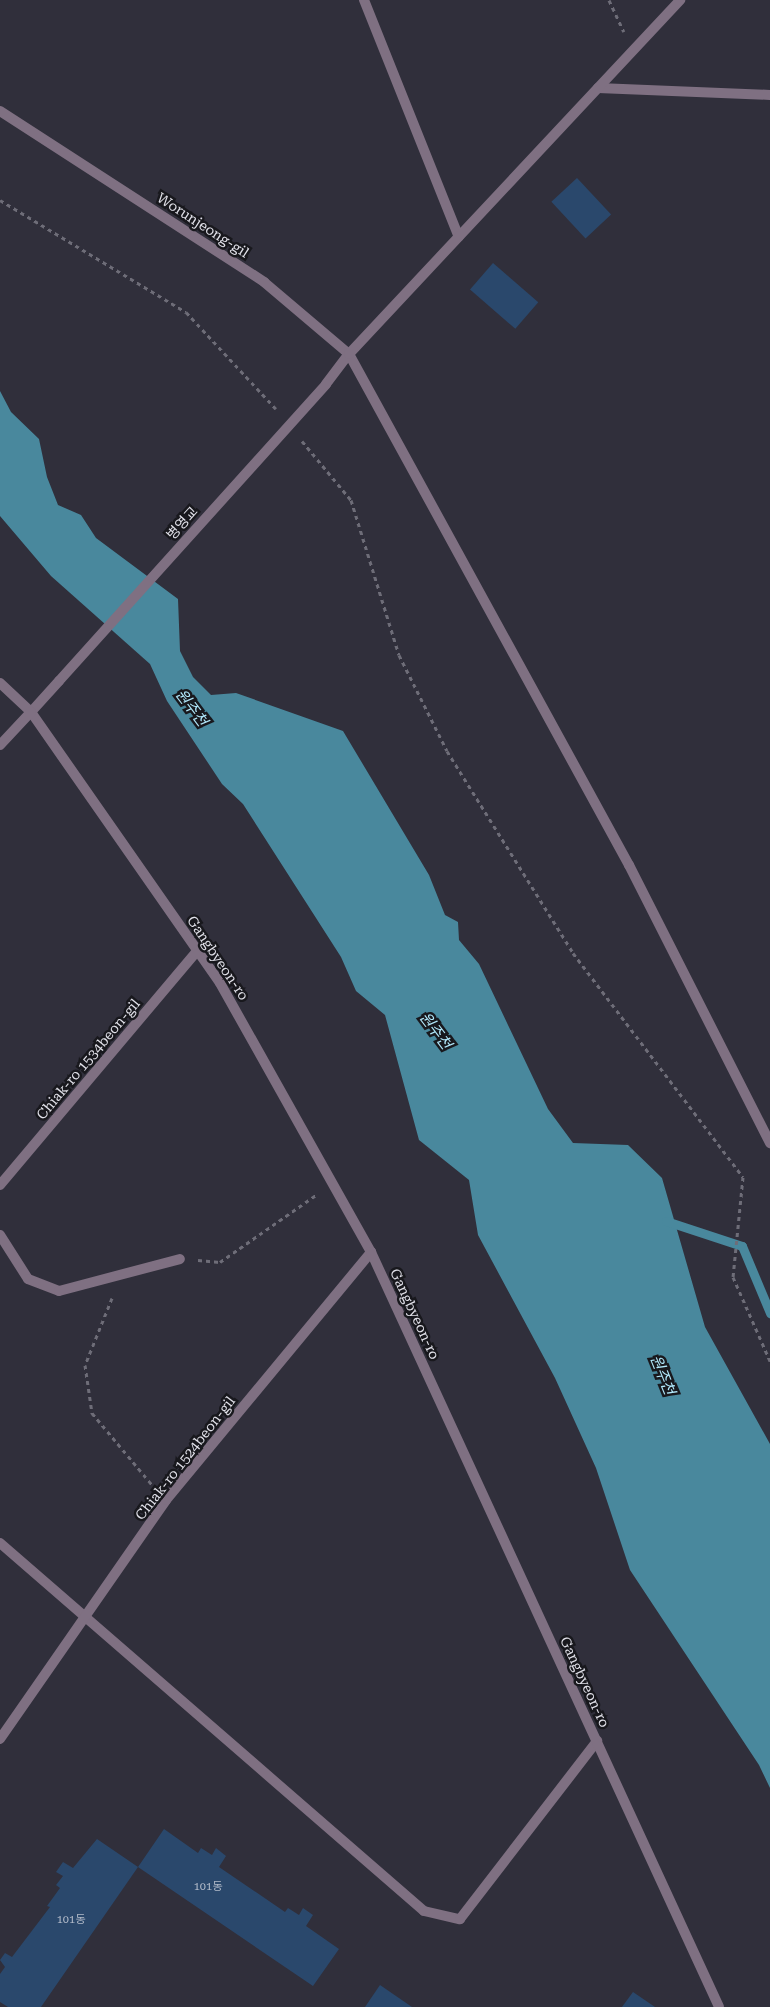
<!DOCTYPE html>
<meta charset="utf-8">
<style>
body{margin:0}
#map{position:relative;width:770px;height:2007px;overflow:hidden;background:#302f3b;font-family:"Roboto Serif","Noto Sans KR",serif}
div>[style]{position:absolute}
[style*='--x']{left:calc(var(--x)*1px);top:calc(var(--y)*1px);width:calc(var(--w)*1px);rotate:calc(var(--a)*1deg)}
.water>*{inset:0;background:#49889d}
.stream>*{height:9px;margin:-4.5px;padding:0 4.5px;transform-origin:4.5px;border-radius:4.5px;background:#49889d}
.building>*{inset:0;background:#2a486c;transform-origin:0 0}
.path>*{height:3px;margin-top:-1.5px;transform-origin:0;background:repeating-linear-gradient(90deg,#6e6d78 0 4px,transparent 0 8px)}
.service>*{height:10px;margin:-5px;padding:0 5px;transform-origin:5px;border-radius:5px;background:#7f7082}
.minor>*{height:10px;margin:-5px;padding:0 5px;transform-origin:5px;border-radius:5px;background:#7f7082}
.tertiary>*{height:10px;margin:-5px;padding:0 5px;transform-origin:5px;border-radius:5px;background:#7f7082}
.minor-bridge>*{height:10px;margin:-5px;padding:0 5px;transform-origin:5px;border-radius:5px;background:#7f7082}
span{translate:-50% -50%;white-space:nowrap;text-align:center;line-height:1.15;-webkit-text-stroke:5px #18181d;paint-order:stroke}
.number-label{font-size:11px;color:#b4bcca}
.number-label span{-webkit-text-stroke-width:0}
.street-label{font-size:14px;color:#e2e2ea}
.water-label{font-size:15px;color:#b1e8fb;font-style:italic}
</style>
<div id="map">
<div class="water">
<i style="clip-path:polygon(0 391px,11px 412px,39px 439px,47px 477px,58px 505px,81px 515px,96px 538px,178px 599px,180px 651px,193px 677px,211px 695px,236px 693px,343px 731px,429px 875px,445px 915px,458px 922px,459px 940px,479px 964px,548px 1109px,573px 1143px,628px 1145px,662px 1178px,705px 1327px,770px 1444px,770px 1788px,759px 1765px,630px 1570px,596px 1468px,555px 1378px,478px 1235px,469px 1180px,419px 1140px,385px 1015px,356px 991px,341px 957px,243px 804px,222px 784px,167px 701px,150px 664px,51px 576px,0 516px)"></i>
</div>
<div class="stream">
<i style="--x:666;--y:1221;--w:80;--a:18.2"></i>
<i style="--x:742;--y:1246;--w:73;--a:67.3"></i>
</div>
<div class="building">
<i style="left:577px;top:178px;width:50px;height:35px;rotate:47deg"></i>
<i style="left:493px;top:263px;width:60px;height:35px;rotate:41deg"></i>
<i style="clip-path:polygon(164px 1829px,198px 1853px,201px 1848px,212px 1855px,216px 1848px,226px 1856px,219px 1867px,285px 1912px,288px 1908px,299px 1915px,303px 1908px,313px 1915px,306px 1926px,339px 1949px,313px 1986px,138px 1867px)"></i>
<i style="clip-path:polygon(97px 1839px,138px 1867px,41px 2007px,8px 2007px,0 2002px,0 1974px,5px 1967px,0 1960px,5px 1953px,12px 1957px,50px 1907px,47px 1906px,60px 1888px,56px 1885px,63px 1876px,56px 1872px,63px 1862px,73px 1868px)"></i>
<i style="clip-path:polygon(380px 1985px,412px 2007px,365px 2007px)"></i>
<i style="clip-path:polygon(633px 1992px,655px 2007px,622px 2007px)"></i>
</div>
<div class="path">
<i style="--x:609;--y:0;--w:35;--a:65"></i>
<i style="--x:0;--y:200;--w:217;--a:31.1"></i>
<i style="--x:186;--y:312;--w:132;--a:47.1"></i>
<i style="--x:302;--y:441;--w:77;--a:50.3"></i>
<i style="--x:351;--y:500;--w:162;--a:72.8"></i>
<i style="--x:399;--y:655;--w:107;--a:63.4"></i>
<i style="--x:447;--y:751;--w:238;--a:58"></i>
<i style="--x:573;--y:953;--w:281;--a:52.8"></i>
<i style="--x:743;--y:1177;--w:100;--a:95.7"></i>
<i style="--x:733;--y:1277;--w:92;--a:66.2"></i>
<i style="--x:198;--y:1260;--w:22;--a:5"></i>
<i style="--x:220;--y:1262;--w:117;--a:-34.9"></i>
<i style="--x:112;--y:1298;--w:72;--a:111.9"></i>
<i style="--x:85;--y:1365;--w:49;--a:81.7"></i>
<i style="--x:92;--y:1413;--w:95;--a:50.1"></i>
</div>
<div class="service">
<i style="--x:364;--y:0;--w:255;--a:68.2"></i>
<i style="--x:598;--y:88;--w:172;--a:2.3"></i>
<i style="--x:0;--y:1185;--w:306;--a:-49.9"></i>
<i style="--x:0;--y:1235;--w:52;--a:57.5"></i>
<i style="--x:28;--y:1279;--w:33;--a:21"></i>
<i style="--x:59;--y:1291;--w:125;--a:-14.8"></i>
<i style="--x:0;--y:1543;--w:561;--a:40.96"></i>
<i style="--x:424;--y:1911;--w:37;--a:13"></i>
<i style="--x:460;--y:1919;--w:225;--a:-52.4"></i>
</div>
<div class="minor">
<i style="--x:0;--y:111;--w:315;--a:32.9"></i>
<i style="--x:264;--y:282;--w:111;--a:40.3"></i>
<i style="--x:349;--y:354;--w:583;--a:61.28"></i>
<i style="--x:629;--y:865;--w:312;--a:63.1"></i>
<i style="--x:326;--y:384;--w:38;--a:-53"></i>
<i style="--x:349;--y:354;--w:485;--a:-46.9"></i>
<i style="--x:31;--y:712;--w:42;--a:-47.9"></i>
<i style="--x:0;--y:1739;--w:291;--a:-55.2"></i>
<i style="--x:166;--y:1500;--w:322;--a:-50.4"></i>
</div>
<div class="tertiary">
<i style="--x:0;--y:683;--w:42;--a:43.1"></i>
<i style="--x:31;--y:712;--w:330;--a:55.1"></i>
<i style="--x:220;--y:983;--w:308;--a:60.7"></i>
<i style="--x:371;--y:1252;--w:831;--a:65.25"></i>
<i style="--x:0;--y:745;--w:45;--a:-46.8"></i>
</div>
<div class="minor-bridge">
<i style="--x:59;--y:681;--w:399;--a:-48"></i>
</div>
<div class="number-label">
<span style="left:208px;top:1887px">101동</span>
<span style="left:71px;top:1920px">101동</span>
</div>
<div class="street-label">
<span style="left:203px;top:225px;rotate:33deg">Worunjeong-gil</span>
<span style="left:182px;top:523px;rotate:-48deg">병영교</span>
<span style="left:218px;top:958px;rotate:56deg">Gangbyeon-ro</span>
<span style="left:88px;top:1059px;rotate:-50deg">Chiak-ro 1534beon-gil</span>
<span style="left:415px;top:1314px;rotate:65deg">Gangbyeon-ro</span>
<span style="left:185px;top:1458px;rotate:-52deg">Chiak-ro 1524beon-gil</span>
<span style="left:585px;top:1682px;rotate:65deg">Gangbyeon-ro</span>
</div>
<div class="water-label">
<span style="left:191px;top:708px;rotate:53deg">원주천</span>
<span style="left:435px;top:1031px;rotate:53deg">원주천</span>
<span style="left:662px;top:1375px;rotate:68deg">원주천</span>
</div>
</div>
